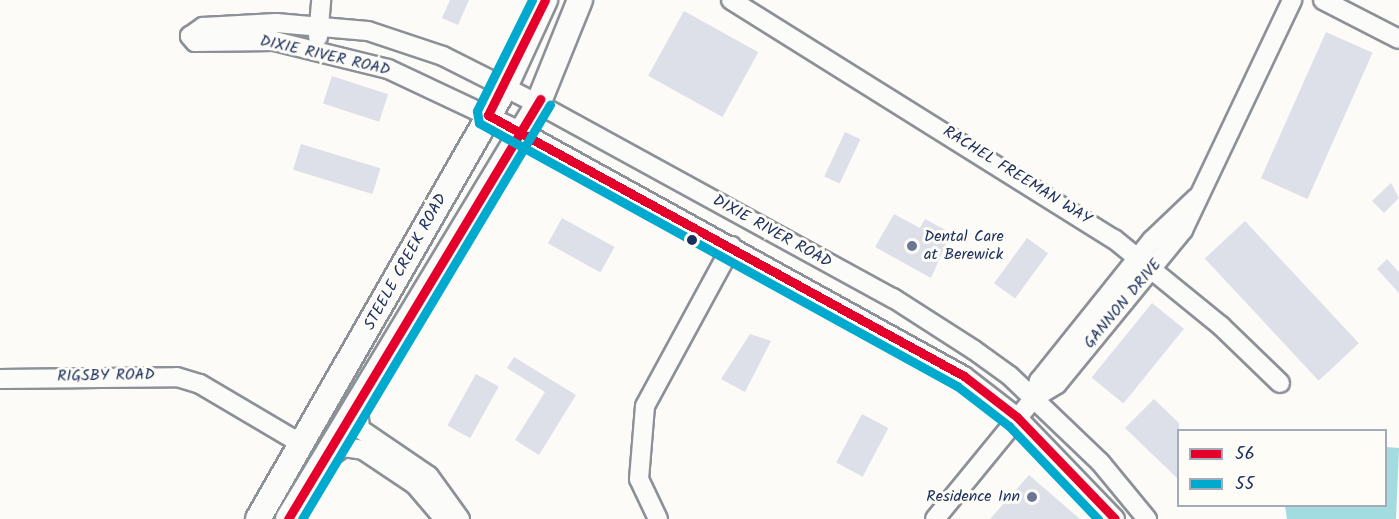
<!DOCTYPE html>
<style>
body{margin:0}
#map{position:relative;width:1399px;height:519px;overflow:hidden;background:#fcfbf8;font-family:Kalam,sans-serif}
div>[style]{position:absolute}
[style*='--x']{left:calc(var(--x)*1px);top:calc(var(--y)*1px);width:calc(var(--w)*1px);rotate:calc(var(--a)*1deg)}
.water>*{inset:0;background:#a2dbe0}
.building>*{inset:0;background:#dde0e8;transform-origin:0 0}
.roads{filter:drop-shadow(2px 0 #8c9097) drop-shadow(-2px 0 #8c9097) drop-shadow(0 2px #8c9097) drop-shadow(0 -2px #8c9097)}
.minor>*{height:18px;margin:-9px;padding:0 9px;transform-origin:9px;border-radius:9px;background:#fbfbf9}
.major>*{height:24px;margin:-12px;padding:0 12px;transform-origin:12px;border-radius:12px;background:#fbfbf9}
.bus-1>*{height:9px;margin:-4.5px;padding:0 4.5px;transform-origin:4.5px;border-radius:4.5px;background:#e4002b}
.bus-2>*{height:9px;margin:-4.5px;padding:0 4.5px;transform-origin:4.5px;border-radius:4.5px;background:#00a9ce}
.dots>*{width:16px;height:16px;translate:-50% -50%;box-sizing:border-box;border:3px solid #fdfcf7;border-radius:50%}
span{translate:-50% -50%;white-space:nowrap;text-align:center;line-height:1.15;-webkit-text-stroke:6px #fdfcf7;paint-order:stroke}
.street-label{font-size:16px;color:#1b2f5e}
.poi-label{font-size:16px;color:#1b2f5e}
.left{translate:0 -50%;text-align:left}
.right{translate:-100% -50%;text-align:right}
.legend{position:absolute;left:1177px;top:429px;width:210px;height:78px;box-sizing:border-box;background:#fdfcf7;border:2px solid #a3aaba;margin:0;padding:8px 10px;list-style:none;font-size:18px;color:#1b2f5e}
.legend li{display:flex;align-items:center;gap:12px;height:30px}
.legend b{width:30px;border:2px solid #a3aaba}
</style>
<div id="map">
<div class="water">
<i style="clip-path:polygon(1386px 447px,1399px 448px,1396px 519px,1287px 519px,1285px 506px,1386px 506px)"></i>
</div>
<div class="building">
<i style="clip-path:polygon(450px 0,469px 0,458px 25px,442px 18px)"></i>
<i style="left:684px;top:11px;width:85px;height:74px;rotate:29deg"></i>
<i style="left:1326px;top:32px;width:51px;height:160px;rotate:24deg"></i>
<i style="left:332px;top:76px;width:59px;height:29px;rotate:18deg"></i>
<i style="left:845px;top:132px;width:17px;height:49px;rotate:25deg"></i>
<i style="left:301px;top:144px;width:83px;height:27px;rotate:17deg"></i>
<i style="clip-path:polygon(1391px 183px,1399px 198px,1384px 213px,1372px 201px)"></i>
<i style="clip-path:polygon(894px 214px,920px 228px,925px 219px,951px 233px,931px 278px,875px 247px)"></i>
<i style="left:562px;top:218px;width:60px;height:29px;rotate:29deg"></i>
<i style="left:1245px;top:221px;width:167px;height:55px;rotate:47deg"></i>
<i style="left:1027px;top:238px;width:26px;height:56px;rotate:36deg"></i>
<i style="clip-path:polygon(1387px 259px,1399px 272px,1399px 293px,1377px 269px)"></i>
<i style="left:1152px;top:303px;width:41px;height:96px;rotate:39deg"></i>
<i style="clip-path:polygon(750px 334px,771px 341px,745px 392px,721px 379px)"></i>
<i style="clip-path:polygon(514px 357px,576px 395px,539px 455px,515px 440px,545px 392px,507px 368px)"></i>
<i style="left:476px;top:374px;width:26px;height:59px;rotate:29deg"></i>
<i style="clip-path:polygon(1154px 399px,1179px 423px,1179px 480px,1125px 428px)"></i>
<i style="left:862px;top:414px;width:30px;height:55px;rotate:28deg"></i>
<i style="clip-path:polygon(1029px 475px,1080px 519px,990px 519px)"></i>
</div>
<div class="roads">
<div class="minor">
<i style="--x:731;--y:0;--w:451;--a:32"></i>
<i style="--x:1114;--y:239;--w:138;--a:39.1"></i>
<i style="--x:1221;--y:326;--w:82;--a:44"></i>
<i style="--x:1323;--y:0;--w:85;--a:27.2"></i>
<i style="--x:318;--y:37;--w:37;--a:-85"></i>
<i style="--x:0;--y:379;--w:177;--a:-0.6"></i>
<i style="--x:177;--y:377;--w:24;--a:17"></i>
<i style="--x:200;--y:384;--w:120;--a:30.6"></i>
<i style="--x:1034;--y:398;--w:18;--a:-74"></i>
<i style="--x:1039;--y:381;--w:181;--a:-51.3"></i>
<i style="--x:1152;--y:240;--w:61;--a:-43.7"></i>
<i style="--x:358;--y:403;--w:26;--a:86"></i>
<i style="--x:360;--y:429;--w:83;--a:34.3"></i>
<i style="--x:429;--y:476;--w:53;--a:54.2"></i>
<i style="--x:324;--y:461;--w:24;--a:-35"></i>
<i style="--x:344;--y:447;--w:19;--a:9"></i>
<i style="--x:363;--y:450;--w:63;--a:33.9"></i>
<i style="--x:415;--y:485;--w:45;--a:49.5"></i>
<i style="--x:658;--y:519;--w:44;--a:-115.4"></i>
<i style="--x:639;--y:479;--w:73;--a:-85.3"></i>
<i style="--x:645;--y:406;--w:182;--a:-61.5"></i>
<i style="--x:935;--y:519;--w:156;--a:-50.7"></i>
<i style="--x:1034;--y:398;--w:27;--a:-31"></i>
<i style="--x:1057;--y:384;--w:199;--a:-50.7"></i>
<i style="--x:1183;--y:230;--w:255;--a:-64.6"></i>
<i style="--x:1115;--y:519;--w:141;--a:-133.9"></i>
<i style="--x:1017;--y:417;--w:67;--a:-142.3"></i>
<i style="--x:964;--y:376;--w:505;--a:-151.1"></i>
<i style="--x:522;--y:132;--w:148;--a:-154.8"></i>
<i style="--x:388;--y:69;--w:117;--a:-166.2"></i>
<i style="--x:274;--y:41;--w:79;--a:179.3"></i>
<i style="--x:195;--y:42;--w:8;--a:-130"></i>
<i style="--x:190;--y:36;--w:16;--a:-35"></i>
<i style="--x:203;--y:27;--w:73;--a:-3.1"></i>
<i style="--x:276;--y:23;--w:92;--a:5"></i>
<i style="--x:368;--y:31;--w:79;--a:18.4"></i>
<i style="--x:443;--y:56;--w:106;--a:26.8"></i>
<i style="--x:538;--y:104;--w:405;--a:28.7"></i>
<i style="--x:893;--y:298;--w:96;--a:32.7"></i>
<i style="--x:974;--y:350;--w:44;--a:35.8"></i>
<i style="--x:1010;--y:376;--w:124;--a:43.7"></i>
<i style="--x:1100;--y:462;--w:74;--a:50.5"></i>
</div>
<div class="major">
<i style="--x:258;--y:519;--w:498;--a:-60.2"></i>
<i style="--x:505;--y:87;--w:96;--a:-65.3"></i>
<i style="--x:288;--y:519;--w:484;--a:-58.9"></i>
<i style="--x:538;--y:104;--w:112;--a:-68"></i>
</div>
</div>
<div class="bus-1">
<i style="--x:545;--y:0;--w:128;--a:116.4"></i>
<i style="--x:488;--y:115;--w:543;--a:28.74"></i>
<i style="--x:964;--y:376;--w:67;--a:37.7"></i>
<i style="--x:1017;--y:417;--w:141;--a:46.1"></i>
<i style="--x:288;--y:519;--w:490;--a:-59"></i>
</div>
<div class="bus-2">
<i style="--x:532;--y:0;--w:124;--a:116.4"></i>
<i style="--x:477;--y:111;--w:12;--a:81"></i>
<i style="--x:479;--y:123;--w:546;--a:28.82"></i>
<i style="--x:957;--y:386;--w:66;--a:37.6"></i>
<i style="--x:1009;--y:426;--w:129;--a:46.3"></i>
<i style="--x:302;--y:519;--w:483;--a:-59.1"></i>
</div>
<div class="dots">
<i style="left:692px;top:240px;background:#1b2f5e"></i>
<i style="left:912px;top:246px;background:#6a7694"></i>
<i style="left:1032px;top:497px;background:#6a7694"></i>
</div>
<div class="street-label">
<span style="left:325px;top:56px;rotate:13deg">DIXIE RIVER ROAD</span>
<span style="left:1017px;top:176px;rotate:32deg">RACHEL FREEMAN WAY</span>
<span style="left:772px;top:232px;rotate:29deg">DIXIE RIVER ROAD</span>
<span style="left:406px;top:262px;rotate:-61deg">STEELE CREEK ROAD</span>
<span style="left:1123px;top:304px;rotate:-50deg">GANNON DRIVE</span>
<span style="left:106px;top:376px;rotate:-1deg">RIGSBY ROAD</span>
</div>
<div class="poi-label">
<span class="left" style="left:924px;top:246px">Dental Care<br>at Berewick</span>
<span class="right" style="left:1020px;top:497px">Residence Inn</span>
</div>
<ul class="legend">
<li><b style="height:8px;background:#e4002b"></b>56</li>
<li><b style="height:8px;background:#00a9ce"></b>55</li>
</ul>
</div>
